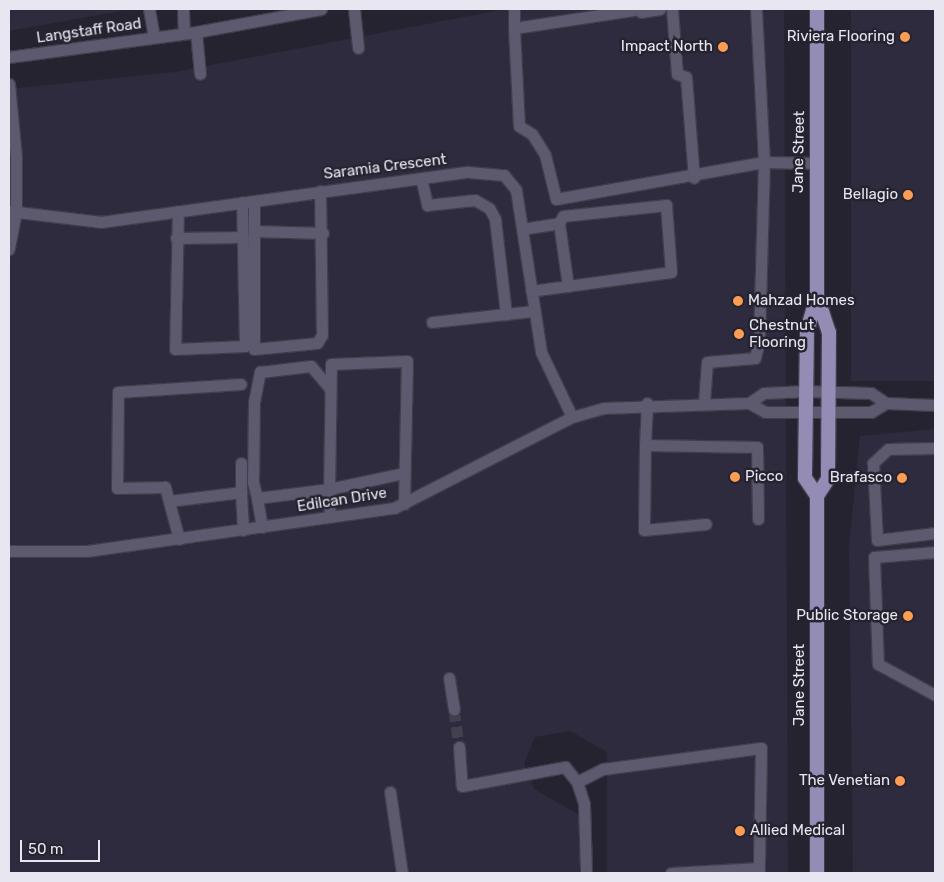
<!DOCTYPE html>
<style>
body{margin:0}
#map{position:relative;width:944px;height:882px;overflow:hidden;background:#262331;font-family:Rubik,sans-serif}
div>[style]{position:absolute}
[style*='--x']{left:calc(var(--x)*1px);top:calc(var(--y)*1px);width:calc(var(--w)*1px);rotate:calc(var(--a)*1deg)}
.built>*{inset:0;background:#2f2b3f;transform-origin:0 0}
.minor-tunnel>*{height:11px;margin-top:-5.5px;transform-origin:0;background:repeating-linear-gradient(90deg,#43404e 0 11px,transparent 0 16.5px)}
.roads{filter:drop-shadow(1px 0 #413e4c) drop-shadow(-1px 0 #413e4c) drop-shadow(0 1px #413e4c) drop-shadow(0 -1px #413e4c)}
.minor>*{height:11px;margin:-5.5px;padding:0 5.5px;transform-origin:5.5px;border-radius:5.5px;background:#5d596e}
.major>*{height:14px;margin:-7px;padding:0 7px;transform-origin:7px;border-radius:7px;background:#958cb6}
.dots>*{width:14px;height:14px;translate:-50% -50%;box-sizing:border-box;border:2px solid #262331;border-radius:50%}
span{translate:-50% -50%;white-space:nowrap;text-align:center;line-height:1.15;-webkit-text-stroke:5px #262331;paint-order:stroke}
.street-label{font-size:15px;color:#e8e6f0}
.poi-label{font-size:15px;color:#e8e6f0}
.right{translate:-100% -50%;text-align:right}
.left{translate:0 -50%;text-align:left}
.frame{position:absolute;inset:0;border:10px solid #e8e6f0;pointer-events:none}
.scale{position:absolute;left:20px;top:840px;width:80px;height:22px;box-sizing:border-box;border:2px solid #e8e6f0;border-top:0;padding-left:6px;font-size:15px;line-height:18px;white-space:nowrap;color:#e8e6f0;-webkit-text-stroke:4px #262331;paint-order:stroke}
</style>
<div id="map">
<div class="built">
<i style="clip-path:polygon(9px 9px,131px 9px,9px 31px)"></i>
<i style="clip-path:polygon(506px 9px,784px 9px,788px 873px,607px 873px,607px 752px,570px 731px,535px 737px,524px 763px,534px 789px,579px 815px,579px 873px,9px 873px,9px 89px,175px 72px)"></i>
<i style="left:851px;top:9px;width:84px;height:372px"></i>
<i style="clip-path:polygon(935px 429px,935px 873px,853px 873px,849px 547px,860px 436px)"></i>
</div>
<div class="minor-tunnel">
<i style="--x:454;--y:710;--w:37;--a:82"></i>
</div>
<div class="roads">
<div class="minor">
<i style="--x:149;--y:9;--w:28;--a:80"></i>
<i style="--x:183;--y:9;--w:24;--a:88"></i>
<i style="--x:354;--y:9;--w:39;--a:84"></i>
<i style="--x:514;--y:9;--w:19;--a:90"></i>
<i style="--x:640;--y:9;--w:127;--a:171.4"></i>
<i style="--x:514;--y:28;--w:98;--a:87.1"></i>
<i style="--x:519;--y:126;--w:15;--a:32"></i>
<i style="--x:532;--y:134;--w:25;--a:58"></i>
<i style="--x:545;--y:155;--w:45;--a:76"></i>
<i style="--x:556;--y:199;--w:211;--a:-10.1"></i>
<i style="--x:764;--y:162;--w:51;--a:1.1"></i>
<i style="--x:672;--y:9;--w:65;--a:85.6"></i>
<i style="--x:677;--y:74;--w:9;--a:18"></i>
<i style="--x:686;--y:77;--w:101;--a:85.5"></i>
<i style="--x:641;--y:12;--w:19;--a:-9"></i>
<i style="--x:196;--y:32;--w:42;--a:84.6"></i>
<i style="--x:9;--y:57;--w:189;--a:-7.6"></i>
<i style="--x:196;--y:32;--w:127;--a:-10.4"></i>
<i style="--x:9;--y:84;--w:73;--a:84.5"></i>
<i style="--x:16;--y:157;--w:55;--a:90"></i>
<i style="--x:16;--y:212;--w:38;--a:101"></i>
<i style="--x:421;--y:178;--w:28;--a:77"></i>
<i style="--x:427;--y:205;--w:48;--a:-5.9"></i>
<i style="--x:475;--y:200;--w:16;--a:30"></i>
<i style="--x:489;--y:208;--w:13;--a:61"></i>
<i style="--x:495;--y:219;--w:96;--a:83.4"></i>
<i style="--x:254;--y:201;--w:148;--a:90"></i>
<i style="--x:254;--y:349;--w:63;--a:-5.4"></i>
<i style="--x:317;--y:343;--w:9;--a:-58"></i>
<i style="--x:322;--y:335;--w:144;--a:-90.8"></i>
<i style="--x:9;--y:211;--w:93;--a:6.8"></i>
<i style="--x:101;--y:222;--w:370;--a:-7.8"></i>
<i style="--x:468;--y:172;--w:36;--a:5"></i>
<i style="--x:504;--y:175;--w:19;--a:51"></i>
<i style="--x:516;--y:190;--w:164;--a:81.2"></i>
<i style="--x:541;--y:352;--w:72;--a:64.5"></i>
<i style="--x:178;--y:211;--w:138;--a:91.2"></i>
<i style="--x:175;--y:349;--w:70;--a:-2.5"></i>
<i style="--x:245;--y:346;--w:144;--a:-91.2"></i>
<i style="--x:559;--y:223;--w:64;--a:81.9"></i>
<i style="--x:522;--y:229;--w:37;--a:-9"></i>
<i style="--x:559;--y:223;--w:8;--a:-60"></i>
<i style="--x:563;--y:216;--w:104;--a:-6.1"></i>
<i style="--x:666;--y:205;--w:67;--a:85.7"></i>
<i style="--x:671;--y:272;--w:141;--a:172.3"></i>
<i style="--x:254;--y:231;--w:69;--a:1.7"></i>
<i style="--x:176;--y:238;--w:67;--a:-0.9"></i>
<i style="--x:432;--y:322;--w:103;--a:-6.2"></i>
<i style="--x:647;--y:403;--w:42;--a:92.7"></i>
<i style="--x:645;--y:445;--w:112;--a:1"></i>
<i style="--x:757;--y:447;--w:72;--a:89.2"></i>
<i style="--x:704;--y:403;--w:41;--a:-85.8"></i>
<i style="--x:707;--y:362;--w:48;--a:-4.8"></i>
<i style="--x:755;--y:358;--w:17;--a:-77"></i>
<i style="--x:759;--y:341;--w:179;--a:-88.4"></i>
<i style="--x:764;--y:162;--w:153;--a:-93"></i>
<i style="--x:749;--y:403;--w:18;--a:-34"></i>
<i style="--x:764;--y:393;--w:42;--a:-2.7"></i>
<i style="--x:806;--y:391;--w:65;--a:1.8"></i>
<i style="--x:871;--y:393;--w:18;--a:34"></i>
<i style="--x:645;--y:445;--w:85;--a:90.7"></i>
<i style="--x:644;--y:530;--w:62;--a:-5.5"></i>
<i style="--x:935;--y:448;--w:47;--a:178.8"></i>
<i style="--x:888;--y:449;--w:21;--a:137"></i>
<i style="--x:873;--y:463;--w:77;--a:87"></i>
<i style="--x:877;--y:540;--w:58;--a:-6.9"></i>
<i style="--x:241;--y:492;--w:29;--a:-90"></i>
<i style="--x:257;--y:498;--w:16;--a:-104"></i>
<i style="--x:253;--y:482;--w:80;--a:-89.3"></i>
<i style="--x:254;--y:402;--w:31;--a:-79"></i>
<i style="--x:260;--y:372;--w:51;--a:-6.7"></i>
<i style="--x:311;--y:366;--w:30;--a:50"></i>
<i style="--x:169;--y:501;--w:73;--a:-7.1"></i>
<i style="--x:241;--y:492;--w:38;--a:87"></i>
<i style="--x:404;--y:504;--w:143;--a:-88.8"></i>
<i style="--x:407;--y:361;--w:76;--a:177.7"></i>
<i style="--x:331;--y:364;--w:125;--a:90.9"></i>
<i style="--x:329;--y:489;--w:77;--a:-12"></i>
<i style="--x:262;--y:527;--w:29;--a:-100"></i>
<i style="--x:257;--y:498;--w:73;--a:-7.1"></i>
<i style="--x:329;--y:489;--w:28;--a:88"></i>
<i style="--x:179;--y:539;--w:54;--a:-105.1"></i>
<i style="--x:165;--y:487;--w:48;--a:178.8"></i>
<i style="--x:117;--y:488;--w:96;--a:-89.4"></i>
<i style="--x:118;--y:392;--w:123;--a:-3.7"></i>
<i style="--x:9;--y:551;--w:78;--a:0"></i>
<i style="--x:87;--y:551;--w:310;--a:-8"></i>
<i style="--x:394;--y:508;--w:200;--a:-27.1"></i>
<i style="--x:572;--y:417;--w:32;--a:-16"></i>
<i style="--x:603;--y:408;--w:146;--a:-2"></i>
<i style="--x:749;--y:403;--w:18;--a:29"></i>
<i style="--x:765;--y:412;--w:106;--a:0"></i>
<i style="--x:871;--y:412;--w:17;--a:-31"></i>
<i style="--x:886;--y:403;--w:49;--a:2.3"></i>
<i style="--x:935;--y:552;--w:61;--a:175.3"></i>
<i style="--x:874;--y:557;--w:107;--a:87.9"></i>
<i style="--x:878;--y:664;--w:65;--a:28.5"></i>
<i style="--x:449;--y:678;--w:32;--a:81"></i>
<i style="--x:459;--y:747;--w:39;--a:86"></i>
<i style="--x:462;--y:786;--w:105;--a:-10.5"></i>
<i style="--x:565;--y:767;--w:19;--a:51"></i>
<i style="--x:577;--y:782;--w:23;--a:72"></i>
<i style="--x:584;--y:804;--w:69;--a:88.3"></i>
<i style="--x:577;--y:782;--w:29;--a:-27"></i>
<i style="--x:603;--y:769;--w:159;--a:-7.6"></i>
<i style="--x:761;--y:748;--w:120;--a:91"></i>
<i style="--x:390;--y:792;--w:82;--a:81.6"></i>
<i style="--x:671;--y:873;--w:88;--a:-3.3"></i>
<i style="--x:759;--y:868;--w:5;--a:90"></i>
</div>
<div class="major">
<i style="--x:817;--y:9;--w:287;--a:90"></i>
<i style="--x:817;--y:296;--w:36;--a:106"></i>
<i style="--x:807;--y:331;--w:147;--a:90.8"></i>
<i style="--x:805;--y:478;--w:22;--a:56"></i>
<i style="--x:817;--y:496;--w:377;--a:90"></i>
<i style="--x:817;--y:296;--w:38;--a:72"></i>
<i style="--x:829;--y:332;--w:147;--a:90.4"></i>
<i style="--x:828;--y:479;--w:20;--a:123"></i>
</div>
</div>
<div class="dots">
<i style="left:905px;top:37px;background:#fc9d54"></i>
<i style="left:723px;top:47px;background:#fc9d54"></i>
<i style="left:908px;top:195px;background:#fc9d54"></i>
<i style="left:738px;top:301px;background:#fc9d54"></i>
<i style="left:739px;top:334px;background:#fc9d54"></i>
<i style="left:735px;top:477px;background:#fc9d54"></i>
<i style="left:902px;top:478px;background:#fc9d54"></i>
<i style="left:908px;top:616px;background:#fc9d54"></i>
<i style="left:900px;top:781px;background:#fc9d54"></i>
<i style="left:740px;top:831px;background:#fc9d54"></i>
</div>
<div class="street-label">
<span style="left:89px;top:31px;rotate:-8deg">Langstaff Road</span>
<span style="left:799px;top:152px;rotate:-89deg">Jane Street</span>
<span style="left:385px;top:167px;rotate:-7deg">Saramia Crescent</span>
<span style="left:342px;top:500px;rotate:-9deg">Edilcan Drive</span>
<span style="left:800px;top:685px;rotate:-90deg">Jane Street</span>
</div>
<div class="poi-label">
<span class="right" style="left:895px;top:37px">Riviera Flooring</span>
<span class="right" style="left:713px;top:47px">Impact North</span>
<span class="right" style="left:898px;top:195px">Bellagio</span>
<span class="left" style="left:748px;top:301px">Mahzad Homes</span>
<span class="left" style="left:749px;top:334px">Chestnut<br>Flooring</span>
<span class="left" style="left:745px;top:477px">Picco</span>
<span class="right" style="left:892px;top:478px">Brafasco</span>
<span class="right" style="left:898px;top:616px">Public Storage</span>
<span class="right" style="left:890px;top:781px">The Venetian</span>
<span class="left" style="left:750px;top:831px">Allied Medical</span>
</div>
<div class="frame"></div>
<div class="scale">50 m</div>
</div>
